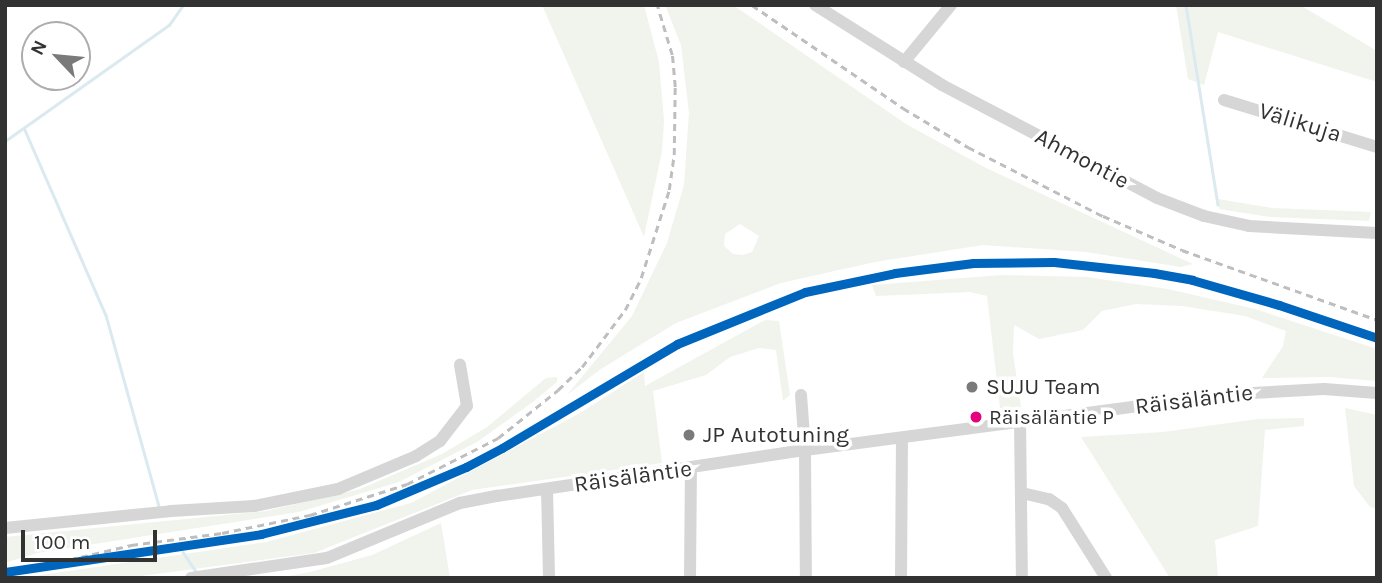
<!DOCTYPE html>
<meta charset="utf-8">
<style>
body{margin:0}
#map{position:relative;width:1382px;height:583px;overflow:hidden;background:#fff;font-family:Karla,sans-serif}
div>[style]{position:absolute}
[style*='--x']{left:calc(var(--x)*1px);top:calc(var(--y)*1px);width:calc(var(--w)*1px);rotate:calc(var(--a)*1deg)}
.green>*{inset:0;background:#f1f4ed}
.stream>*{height:2.5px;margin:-1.25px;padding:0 1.25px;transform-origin:1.25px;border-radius:1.25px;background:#dbeaf0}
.minor>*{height:12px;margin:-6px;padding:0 6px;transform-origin:6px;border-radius:6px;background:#d6d6d6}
.rail>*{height:2.5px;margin-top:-1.25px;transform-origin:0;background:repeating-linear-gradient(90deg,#bebebe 0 7px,transparent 0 12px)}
.rail-1>*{height:9px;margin:-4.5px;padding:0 4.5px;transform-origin:4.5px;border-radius:4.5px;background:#0065bd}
.dots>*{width:19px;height:19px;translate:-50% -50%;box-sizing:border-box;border:4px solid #fff;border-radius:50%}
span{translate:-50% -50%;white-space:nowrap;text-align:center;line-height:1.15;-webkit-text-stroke:7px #fff;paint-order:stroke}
.bus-label{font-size:21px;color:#323232}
.left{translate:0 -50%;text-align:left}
.street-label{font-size:23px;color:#323232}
.poi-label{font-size:23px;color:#323232}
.frame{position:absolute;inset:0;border:7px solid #323232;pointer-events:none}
.north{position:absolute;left:21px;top:21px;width:70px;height:70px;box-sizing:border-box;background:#fff;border:2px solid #adadad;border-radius:50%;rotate:296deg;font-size:19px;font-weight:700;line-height:28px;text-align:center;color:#323232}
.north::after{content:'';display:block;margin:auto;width:24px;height:32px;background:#7a7a7a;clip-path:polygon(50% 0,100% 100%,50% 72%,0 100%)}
.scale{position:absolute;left:21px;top:530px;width:136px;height:32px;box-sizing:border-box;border:4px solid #323232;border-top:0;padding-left:9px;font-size:21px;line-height:24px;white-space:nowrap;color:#323232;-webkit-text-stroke:5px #fff;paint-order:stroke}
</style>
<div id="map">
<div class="green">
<i style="clip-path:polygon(542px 5px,644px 5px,659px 62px,664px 121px,662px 151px,644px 237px)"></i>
<i style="clip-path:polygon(evenodd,665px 5px,733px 5px,906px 124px,986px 168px,1193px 264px,1181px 267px,1086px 252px,983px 245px,875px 262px,781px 283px,676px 323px,601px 369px,567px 395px,632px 316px,667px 243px,684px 185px,689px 113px,681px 45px,665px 5px,740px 224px,759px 236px,752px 252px,743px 255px,733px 254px,724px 246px,725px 234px,740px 224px)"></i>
<i style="clip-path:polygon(1176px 5px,1300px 5px,1377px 51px,1377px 82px,1218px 32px,1204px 85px,1188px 79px)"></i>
<i style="clip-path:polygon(1218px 199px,1272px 208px,1371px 212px,1369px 221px,1270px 217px,1219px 209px)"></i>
<i style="clip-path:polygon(1002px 275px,1087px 277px,1168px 289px,1255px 309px,1377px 349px,1377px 381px,1329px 377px,1262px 378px,1283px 346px,1286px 331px,1245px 316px,1182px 306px,1136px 304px,1102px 311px,1083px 330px,1039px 339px,1014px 325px,1013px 353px,1021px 407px,1000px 408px,987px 296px,970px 292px,876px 296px,872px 285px)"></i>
<i style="clip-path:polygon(765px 320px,779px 321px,790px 395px,783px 401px,776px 350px,759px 348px,730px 357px,706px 375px,653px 391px,662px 463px,472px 490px,314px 553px,126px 578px,21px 578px,266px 542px,411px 503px,580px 413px,644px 372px,645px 386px)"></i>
<i style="clip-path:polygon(557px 377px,557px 382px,533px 402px,477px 442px,399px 482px,299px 512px,37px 553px,5px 563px,5px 537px,266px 511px,360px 489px,442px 454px,487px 427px,546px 378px)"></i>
<i style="clip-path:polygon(1345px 408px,1377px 415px,1377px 509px,1370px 507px,1354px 486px)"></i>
<i style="clip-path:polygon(1304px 418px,1304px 426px,1265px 430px,1258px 526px,1215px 540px,1218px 578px,1170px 578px,1081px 437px,1163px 432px,1258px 419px)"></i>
<i style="clip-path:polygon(441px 523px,450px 578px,278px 578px,310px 572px,372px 555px)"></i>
</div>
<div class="stream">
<i style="--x:1186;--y:5;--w:202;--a:80.9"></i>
<i style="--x:25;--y:130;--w:202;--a:66.4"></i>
<i style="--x:106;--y:315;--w:198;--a:74.5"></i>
<i style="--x:5;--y:141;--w:201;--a:-35.3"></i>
<i style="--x:169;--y:25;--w:24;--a:-55"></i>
<i style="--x:183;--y:552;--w:22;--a:56"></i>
</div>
<div class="minor">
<i style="--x:815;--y:5;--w:150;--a:32.2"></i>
<i style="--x:942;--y:85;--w:243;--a:27.7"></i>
<i style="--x:1157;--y:198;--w:50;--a:21"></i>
<i style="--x:1204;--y:216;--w:46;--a:12.5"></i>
<i style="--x:1249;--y:226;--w:128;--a:3.1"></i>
<i style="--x:904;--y:62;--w:74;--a:-50.5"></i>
<i style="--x:1224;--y:100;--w:160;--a:17.1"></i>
<i style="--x:801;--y:395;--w:55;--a:85.8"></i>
<i style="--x:805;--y:450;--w:128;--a:89.6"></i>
<i style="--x:1020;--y:421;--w:157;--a:89.3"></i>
<i style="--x:547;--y:489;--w:89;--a:88.7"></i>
<i style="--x:1022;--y:493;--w:28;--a:13"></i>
<i style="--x:1049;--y:499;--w:16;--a:35"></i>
<i style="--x:1062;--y:508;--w:83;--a:57.8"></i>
<i style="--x:5;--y:528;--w:167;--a:-5.8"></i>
<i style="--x:171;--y:511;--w:83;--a:-3.4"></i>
<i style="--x:254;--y:506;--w:86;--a:-11.4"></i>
<i style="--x:338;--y:489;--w:85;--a:-22.9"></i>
<i style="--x:416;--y:456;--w:28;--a:-32"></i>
<i style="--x:440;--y:441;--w:44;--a:-52.4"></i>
<i style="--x:467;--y:406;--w:42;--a:-99.7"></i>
<i style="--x:191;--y:578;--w:137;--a:-8.4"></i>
<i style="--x:327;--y:558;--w:144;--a:-22.5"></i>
<i style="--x:460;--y:503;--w:38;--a:-11"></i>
<i style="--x:497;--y:496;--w:311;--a:-8.5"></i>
<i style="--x:805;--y:450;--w:432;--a:-7.5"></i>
<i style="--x:1233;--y:394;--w:91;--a:-3.1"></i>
<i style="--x:1324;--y:389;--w:53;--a:4.3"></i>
<i style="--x:690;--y:578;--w:109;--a:-89.5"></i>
<i style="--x:901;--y:578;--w:140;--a:-89.6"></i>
</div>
<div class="rail">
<i style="--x:752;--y:5;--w:183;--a:34.3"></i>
<i style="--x:903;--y:108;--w:76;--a:31"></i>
<i style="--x:968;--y:147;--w:152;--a:27.1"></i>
<i style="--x:1103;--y:216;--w:86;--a:23.3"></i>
<i style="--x:1182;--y:250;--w:207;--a:19.7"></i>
<i style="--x:34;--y:568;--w:100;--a:-13.3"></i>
<i style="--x:131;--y:545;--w:92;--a:-7.5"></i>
<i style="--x:222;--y:533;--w:90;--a:-11.6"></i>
<i style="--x:310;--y:515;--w:102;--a:-17.7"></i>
<i style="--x:407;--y:484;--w:102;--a:-26.8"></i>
<i style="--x:498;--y:438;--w:77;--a:-38.7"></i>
<i style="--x:558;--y:390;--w:33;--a:-44"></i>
<i style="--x:582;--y:367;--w:71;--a:-53"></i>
<i style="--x:625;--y:310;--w:36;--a:-63"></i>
<i style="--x:641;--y:278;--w:92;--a:-72.3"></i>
<i style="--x:669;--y:190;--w:35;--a:-82"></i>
<i style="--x:674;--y:155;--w:68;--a:-89.2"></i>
<i style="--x:675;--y:87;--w:32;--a:-95"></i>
<i style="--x:672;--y:55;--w:52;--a:-106.7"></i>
</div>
<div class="rail-1">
<i style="--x:5;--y:572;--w:259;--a:-8.4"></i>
<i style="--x:261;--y:534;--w:119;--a:-14.2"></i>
<i style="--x:376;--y:505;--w:98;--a:-22.9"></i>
<i style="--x:466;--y:467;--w:41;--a:-27.8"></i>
<i style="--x:502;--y:448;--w:204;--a:-30.7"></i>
<i style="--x:677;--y:344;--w:138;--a:-22.1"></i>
<i style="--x:805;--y:292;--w:92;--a:-11.9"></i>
<i style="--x:895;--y:273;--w:79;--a:-7.3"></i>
<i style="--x:973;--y:263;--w:81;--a:-0.7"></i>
<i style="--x:1054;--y:262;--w:101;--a:6.3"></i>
<i style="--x:1154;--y:273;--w:39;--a:10"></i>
<i style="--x:1192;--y:280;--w:91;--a:16"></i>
<i style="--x:1279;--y:305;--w:103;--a:18.6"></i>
</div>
<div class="dots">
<i style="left:972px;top:387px;background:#7a7a7a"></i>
<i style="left:976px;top:417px;background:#e5007d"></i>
<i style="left:689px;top:435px;background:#7a7a7a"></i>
</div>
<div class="bus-label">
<span class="left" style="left:989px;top:417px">Räisäläntie P</span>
</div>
<div class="street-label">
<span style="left:1300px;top:123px;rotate:17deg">Välikuja</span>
<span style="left:1082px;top:159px;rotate:28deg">Ahmontie</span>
<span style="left:1194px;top:400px;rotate:-7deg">Räisäläntie</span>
<span style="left:633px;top:477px;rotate:-8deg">Räisäläntie</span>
</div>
<div class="poi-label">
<span class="left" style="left:986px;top:387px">SUJU Team</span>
<span class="left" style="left:703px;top:435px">JP Autotuning</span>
</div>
<div class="frame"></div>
<div class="north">N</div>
<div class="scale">100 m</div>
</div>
